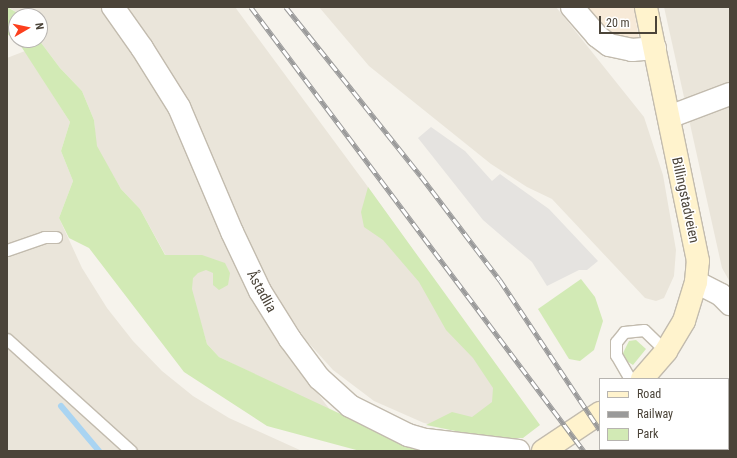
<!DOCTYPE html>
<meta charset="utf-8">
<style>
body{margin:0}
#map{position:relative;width:737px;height:458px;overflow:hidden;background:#f6f3ec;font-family:"Roboto Condensed",sans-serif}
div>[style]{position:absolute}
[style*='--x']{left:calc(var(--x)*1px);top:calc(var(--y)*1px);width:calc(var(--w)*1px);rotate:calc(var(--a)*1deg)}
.residential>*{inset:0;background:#eae5da}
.commercial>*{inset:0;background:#f7ead8}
.green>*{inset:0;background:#d2eab5}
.parking>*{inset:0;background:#e5e3e0}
.stream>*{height:6px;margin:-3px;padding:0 3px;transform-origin:3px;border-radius:3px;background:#a9d4f2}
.roads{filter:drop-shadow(1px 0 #c2bbae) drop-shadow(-1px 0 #c2bbae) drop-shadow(0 1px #c2bbae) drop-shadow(0 -1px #c2bbae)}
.lane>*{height:11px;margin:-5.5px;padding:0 5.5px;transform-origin:5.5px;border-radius:5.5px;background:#fff}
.street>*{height:22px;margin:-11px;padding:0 11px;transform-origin:11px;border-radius:11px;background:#fff}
.secondary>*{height:22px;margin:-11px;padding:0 11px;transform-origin:11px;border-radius:11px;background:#fff3cd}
.rail>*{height:4.5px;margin-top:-2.25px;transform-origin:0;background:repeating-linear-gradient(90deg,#fff 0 9px,#9a9a9a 0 18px);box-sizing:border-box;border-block:1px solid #9a9a9a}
span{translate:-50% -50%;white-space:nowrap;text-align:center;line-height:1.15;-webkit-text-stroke:3px #fff;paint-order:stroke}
.street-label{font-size:14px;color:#4b4439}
.frame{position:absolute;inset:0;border:8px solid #4b4439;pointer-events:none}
.legend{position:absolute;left:599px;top:378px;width:130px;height:72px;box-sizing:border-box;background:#fff;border:1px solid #b7b4b0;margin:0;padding:5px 7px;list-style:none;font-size:12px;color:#4b4439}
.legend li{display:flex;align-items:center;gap:8px;height:20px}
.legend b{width:20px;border:1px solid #b7b4b0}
.north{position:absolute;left:8px;top:8px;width:40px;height:40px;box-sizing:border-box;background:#fff;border:1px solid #b7b4b0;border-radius:50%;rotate:81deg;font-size:11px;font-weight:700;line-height:16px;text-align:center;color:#4b4439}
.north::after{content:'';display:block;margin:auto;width:14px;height:18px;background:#fc3f1d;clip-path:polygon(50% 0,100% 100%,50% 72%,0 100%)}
.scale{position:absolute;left:599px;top:16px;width:58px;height:18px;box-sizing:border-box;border:2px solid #4b4439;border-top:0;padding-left:5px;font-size:12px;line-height:14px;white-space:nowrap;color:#4b4439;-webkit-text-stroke:3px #fff;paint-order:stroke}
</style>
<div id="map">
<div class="residential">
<i style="clip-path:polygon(8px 7px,104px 7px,183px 134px,300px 370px,331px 411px,219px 357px,207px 344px,198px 314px,140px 209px,121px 189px,96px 146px,94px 120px,82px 91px,60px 68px,39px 40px,40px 16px,23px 16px)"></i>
<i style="clip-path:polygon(128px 7px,235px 7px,368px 187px,527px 410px,445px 428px,424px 423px,374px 401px,333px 370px,306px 340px,266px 281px,170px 72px)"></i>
<i style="clip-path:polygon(319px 7px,556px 7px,644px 117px,663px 175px,676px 250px,674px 276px,664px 298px,656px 301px,645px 298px,552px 199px,527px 187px,491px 164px,369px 66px)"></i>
<i style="clip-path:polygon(664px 7px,730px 7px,730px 282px,722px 268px)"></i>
<i style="clip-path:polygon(25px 51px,70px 122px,61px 151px,73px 181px,59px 218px,82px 268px,107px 308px,133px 341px,162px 371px,193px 396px,229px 418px,302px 451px,7px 451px,7px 58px)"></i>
</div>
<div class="commercial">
<i style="clip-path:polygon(583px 7px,634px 7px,639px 40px,614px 36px)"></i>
</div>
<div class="green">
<i style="clip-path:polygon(7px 7px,23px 16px,16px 16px,16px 40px,7px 34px)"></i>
<i style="clip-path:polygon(17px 40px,39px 40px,60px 68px,82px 91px,94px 120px,97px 146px,121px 189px,140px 209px,165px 255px,202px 255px,225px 263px,230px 273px,228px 285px,219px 290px,213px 285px,213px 273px,206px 270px,198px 273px,193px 278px,192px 289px,207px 344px,219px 357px,392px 438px,448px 451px,360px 451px,267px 426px,184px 372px,89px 248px,69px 238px,59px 218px,73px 181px,61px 151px,70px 122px)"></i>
<i style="clip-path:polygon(368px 187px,540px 425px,523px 438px,490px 438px,426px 425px,452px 412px,472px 417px,492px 402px,493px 388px,473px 358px,446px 330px,419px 282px,383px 240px,364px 227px,361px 212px)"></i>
<i style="clip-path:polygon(581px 279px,595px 297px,603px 321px,594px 350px,580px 361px,569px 359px,538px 309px)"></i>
<i style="clip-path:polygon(636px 340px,646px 349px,633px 365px,625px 360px,623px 353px,629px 341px)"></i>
<i style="clip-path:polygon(728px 423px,730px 423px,730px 451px,699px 451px,699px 449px,728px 449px)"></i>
</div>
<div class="parking">
<i style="clip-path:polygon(431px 127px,465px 151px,492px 181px,500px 174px,549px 209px,598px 261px,587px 270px,579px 270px,547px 286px,532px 262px,483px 220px,418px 138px)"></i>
</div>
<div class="stream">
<i style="--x:61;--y:406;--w:59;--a:49.8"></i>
</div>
<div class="roads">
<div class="lane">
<i style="--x:7;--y:250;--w:39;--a:-19"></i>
<i style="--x:44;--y:237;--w:12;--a:0"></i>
<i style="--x:7;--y:339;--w:167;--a:42.1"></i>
<i style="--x:630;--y:379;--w:28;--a:-120"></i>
<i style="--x:616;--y:355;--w:13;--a:-90"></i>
<i style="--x:616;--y:342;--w:13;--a:-51"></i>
<i style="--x:624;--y:332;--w:20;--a:-6"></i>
<i style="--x:644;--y:330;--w:30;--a:44"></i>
</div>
<div class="street">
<i style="--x:113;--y:7;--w:50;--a:54.7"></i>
<i style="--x:142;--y:48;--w:70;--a:57.9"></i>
<i style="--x:179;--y:107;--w:136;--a:67"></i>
<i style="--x:232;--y:232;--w:65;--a:64.6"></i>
<i style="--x:260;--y:291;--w:57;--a:58"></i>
<i style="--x:290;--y:339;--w:49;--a:53.4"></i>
<i style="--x:319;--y:378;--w:42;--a:42.1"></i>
<i style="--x:350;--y:406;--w:65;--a:26.6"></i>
<i style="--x:408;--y:435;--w:19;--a:16"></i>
<i style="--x:426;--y:440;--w:93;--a:6.8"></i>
<i style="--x:572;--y:7;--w:38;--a:49"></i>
<i style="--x:597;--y:36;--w:15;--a:37"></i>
<i style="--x:609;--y:45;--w:24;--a:12"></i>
<i style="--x:632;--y:50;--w:23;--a:-5"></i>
<i style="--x:669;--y:117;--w:65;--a:-20.7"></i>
<i style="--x:696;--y:282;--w:28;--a:27"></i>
<i style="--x:721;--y:295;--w:13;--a:45"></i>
</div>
<div class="secondary">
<i style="--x:642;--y:379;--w:37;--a:-49"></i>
<i style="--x:666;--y:351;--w:35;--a:-59"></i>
<i style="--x:684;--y:321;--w:41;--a:-72.9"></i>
<i style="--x:696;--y:282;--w:21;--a:-85"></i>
<i style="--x:698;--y:261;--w:259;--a:-101.6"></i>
<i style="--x:543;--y:451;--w:69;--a:-33.7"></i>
</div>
</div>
<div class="rail">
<i style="--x:251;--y:7;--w:555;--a:53.13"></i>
<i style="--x:286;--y:7;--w:216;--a:51.4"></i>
<i style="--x:421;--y:176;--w:131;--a:52.8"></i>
<i style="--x:500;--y:280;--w:180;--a:56.3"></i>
<i style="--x:611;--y:449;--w:3;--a:45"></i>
</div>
<div class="street-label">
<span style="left:686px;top:200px;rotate:78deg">Billingstadveien</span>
<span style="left:262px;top:291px;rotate:61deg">Åstadlia</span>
</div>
<div class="frame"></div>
<ul class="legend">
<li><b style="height:5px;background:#fff3cd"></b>Road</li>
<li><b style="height:5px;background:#9a9a9a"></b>Railway</li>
<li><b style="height:11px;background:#d2eab5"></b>Park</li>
</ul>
<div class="north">N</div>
<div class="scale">20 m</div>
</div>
